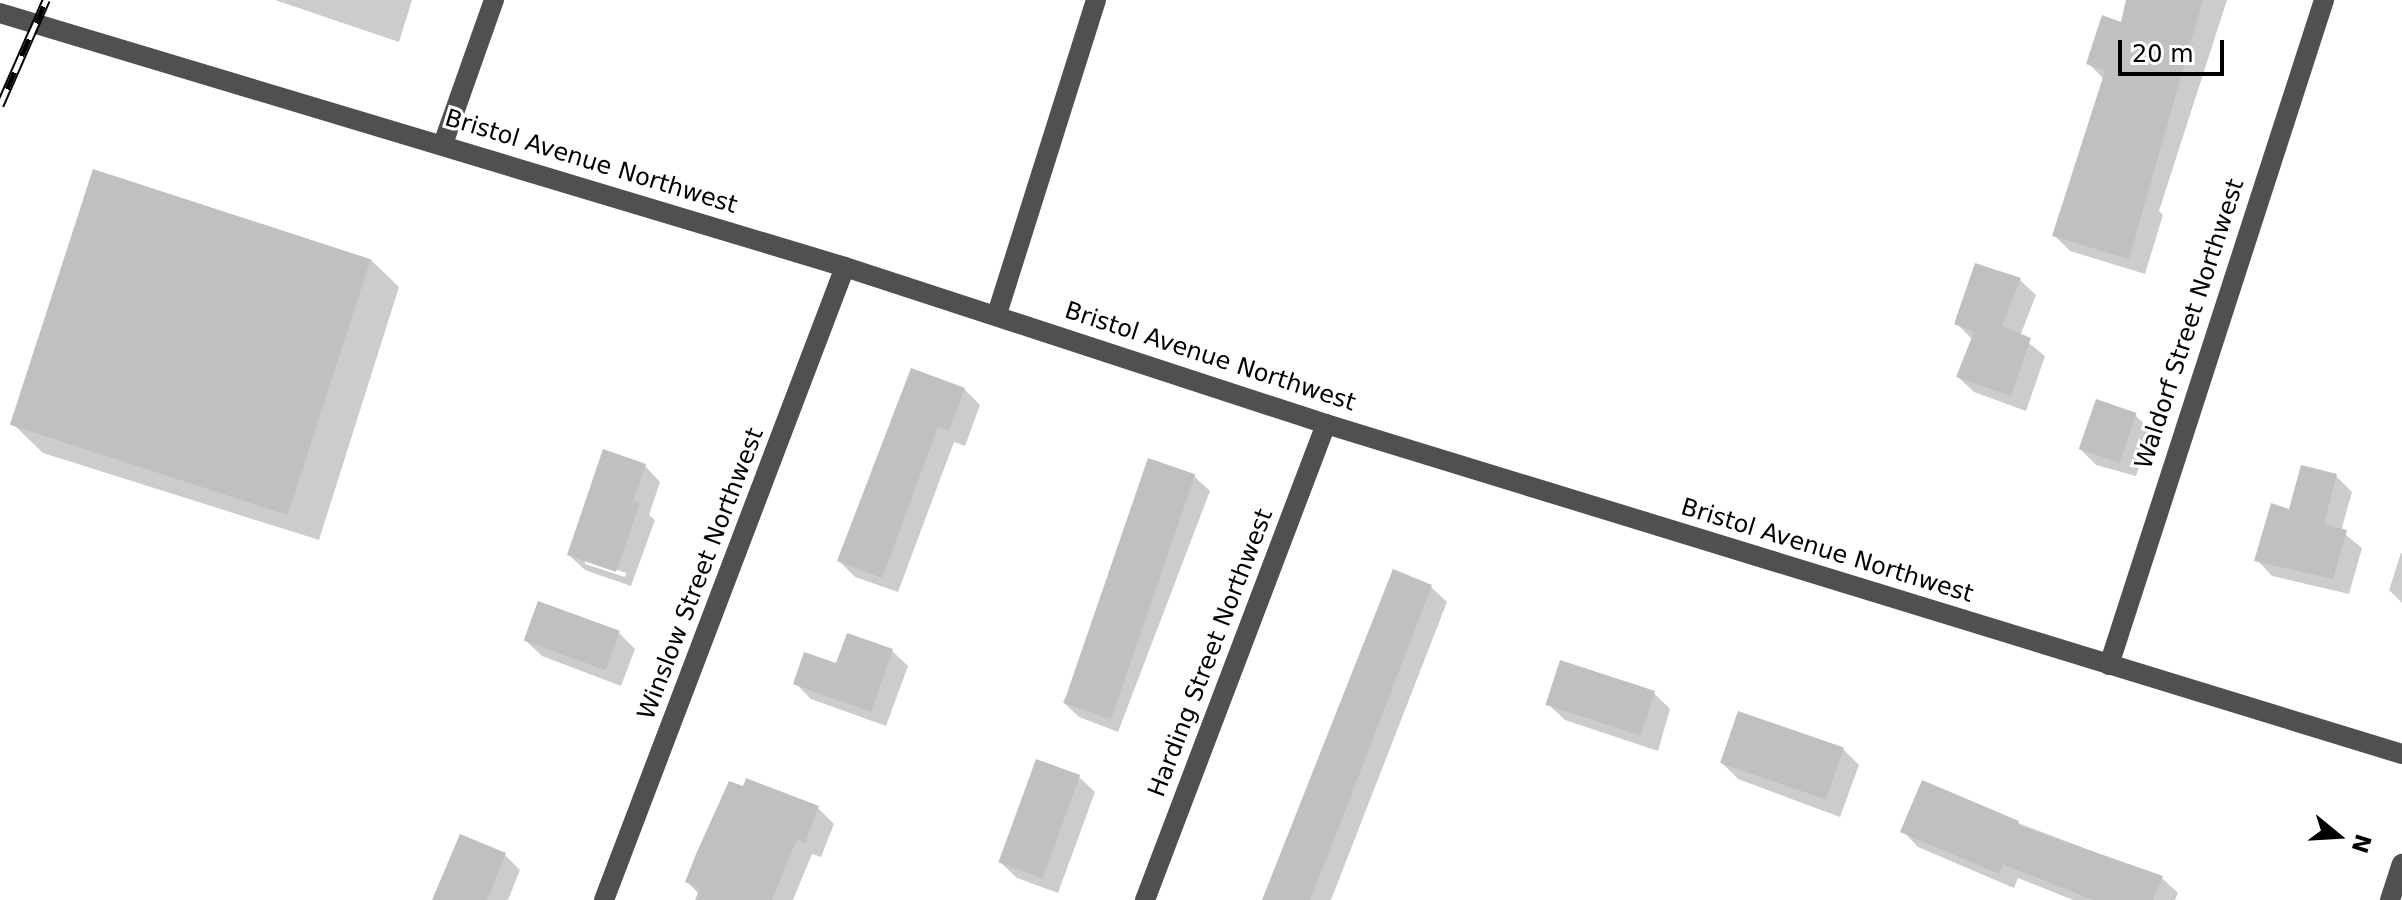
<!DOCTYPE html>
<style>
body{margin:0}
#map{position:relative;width:2402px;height:900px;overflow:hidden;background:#fff;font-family:"DejaVu Sans",sans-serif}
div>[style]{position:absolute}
.shadow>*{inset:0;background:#0003}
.building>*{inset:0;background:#c0c0c0;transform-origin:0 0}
.minor>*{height:20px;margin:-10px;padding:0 10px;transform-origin:10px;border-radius:10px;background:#505050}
.rail>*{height:9px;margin-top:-4.5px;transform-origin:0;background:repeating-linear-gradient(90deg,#fff 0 18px,#000 0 36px);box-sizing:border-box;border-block:2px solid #000}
span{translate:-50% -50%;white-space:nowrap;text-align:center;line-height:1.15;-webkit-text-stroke:6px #fff;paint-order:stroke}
.street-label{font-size:24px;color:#000}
.north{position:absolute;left:2298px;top:796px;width:80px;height:80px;-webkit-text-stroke:6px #fff;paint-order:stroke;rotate:108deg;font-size:22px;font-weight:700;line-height:32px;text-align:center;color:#000}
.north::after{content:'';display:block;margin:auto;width:28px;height:36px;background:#000;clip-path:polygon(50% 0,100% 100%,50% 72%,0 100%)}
.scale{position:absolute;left:2118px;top:40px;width:106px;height:36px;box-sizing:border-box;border:4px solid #000;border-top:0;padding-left:10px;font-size:24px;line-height:28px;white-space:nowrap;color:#000;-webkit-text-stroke:6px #fff;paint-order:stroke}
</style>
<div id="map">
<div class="shadow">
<i style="clip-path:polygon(275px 0,412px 0,399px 42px)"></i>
<i style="clip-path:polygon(2128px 0,2227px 0,2159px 211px,2163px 215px,2145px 274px,2070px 251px,2054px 235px,2104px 79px,2089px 64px,2122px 24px)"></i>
<i style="clip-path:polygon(370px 259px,399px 287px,319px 540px,43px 453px,14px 425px)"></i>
<i style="clip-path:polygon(2020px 280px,2036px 295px,2020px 336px,2045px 356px,2026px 411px,1974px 392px,1958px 377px,1973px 340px,1956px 323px)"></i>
<i style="clip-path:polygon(964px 389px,980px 405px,965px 446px,954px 442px,898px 592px,855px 577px,839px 561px)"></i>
<i style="clip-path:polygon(2135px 415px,2151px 430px,2136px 476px,2096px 465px,2080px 449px)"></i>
<i style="clip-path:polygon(evenodd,645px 466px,660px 482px,649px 515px,655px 520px,631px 586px,585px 570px,569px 555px,645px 466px,585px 559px,626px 573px,625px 577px,585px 564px,585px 559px)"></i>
<i style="clip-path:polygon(1194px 476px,1210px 491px,1118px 732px,1079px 717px,1063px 702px)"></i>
<i style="clip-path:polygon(2336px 476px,2352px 492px,2341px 531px,2362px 548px,2349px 594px,2272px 576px,2257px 560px,2291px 511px)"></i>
<i style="clip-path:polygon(2401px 553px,2402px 553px,2402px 603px,2389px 590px)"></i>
<i style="clip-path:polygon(1431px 587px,1447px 602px,1331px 900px,1264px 900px)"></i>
<i style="clip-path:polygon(619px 633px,635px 649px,621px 686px,542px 656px,526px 641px)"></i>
<i style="clip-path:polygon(892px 651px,908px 666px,886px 726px,811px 699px,796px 684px)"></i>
<i style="clip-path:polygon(1654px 693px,1670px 709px,1658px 751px,1565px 720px,1549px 705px)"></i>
<i style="clip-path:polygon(1843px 749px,1859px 765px,1840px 817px,1738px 779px,1722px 763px)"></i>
<i style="clip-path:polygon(1079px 777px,1095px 792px,1058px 893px,1017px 878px,1001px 863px)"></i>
<i style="clip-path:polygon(747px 780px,818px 808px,834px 824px,821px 857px,812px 854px,793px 900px,705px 900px,687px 882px)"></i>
<i style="clip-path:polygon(2018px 823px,2162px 878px,2178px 893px,2175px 900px,2073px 900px,2018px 878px,2014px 888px,1918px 847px,1903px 831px)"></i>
<i style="clip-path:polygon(505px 855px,520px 870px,508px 900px,434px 900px)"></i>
</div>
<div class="building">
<i style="clip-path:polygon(2126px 0,2203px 0,2129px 259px,2052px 236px,2105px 71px,2086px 64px,2102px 15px,2121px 22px)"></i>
<i style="left:93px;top:169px;width:292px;height:269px;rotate:18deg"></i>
<i style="clip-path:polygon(1975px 263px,2021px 278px,2002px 326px,2031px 338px,2011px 396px,1956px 377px,1974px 332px,1954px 324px)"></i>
<i style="clip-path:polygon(911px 368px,965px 388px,949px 431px,938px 427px,882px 578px,837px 561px)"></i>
<i style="left:2096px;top:399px;width:43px;height:53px;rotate:19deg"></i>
<i style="clip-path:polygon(603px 449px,646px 464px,633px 501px,640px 503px,616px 572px,567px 555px)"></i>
<i style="left:1148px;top:458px;width:50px;height:259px;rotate:19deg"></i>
<i style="clip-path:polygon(2301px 465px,2337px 474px,2324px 524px,2347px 530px,2333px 579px,2254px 561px,2271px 503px,2289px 509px)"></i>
<i style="clip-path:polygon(1393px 569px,1432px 585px,1334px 840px,1310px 900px,1262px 900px)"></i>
<i style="left:538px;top:601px;width:87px;height:42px;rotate:20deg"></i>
<i style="clip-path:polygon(847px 633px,893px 649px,871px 712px,793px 684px,804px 652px,836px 663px)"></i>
<i style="left:1560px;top:660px;width:100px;height:47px;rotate:18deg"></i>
<i style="left:1738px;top:711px;width:112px;height:55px;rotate:19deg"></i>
<i style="left:1036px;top:759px;width:47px;height:110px;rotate:20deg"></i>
<i style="clip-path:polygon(746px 778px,819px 806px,805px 843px,797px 839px,772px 900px,695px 900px,700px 889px,685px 882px,696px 854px,729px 781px,743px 786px)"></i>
<i style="clip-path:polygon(1922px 780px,2019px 821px,2018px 825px,2163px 876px,2153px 900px,2093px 900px,2003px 864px,1999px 874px,1900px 832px)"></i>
<i style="clip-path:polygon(460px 834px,506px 853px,487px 900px,432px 900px)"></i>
</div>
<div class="minor">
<i style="left:0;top:13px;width:882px;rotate:16.73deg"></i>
<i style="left:845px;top:267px;width:506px;rotate:18.08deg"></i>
<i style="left:1326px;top:424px;width:1125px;rotate:17.05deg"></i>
<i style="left:443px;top:144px;width:153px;rotate:-70.5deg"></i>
<i style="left:997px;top:314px;width:329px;rotate:-72.5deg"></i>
<i style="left:2109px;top:665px;width:699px;rotate:-72.08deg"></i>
<i style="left:604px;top:900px;width:677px;rotate:-69.16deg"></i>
<i style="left:1145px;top:900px;width:509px;rotate:-69.18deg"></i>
<i style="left:2390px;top:900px;width:38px;rotate:-72deg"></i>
</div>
<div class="rail">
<i style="left:0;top:105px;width:115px;rotate:-66.3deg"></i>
</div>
<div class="street-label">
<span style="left:591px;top:162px;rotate:17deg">Bristol Avenue Northwest</span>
<span style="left:2190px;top:324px;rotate:-72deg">Waldorf Street Northwest</span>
<span style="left:1210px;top:357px;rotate:18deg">Bristol Avenue Northwest</span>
<span style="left:1827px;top:551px;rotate:17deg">Bristol Avenue Northwest</span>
<span style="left:701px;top:574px;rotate:-69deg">Winslow Street Northwest</span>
<span style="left:1211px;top:653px;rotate:-69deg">Harding Street Northwest</span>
</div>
<div class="north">N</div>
<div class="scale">20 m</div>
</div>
